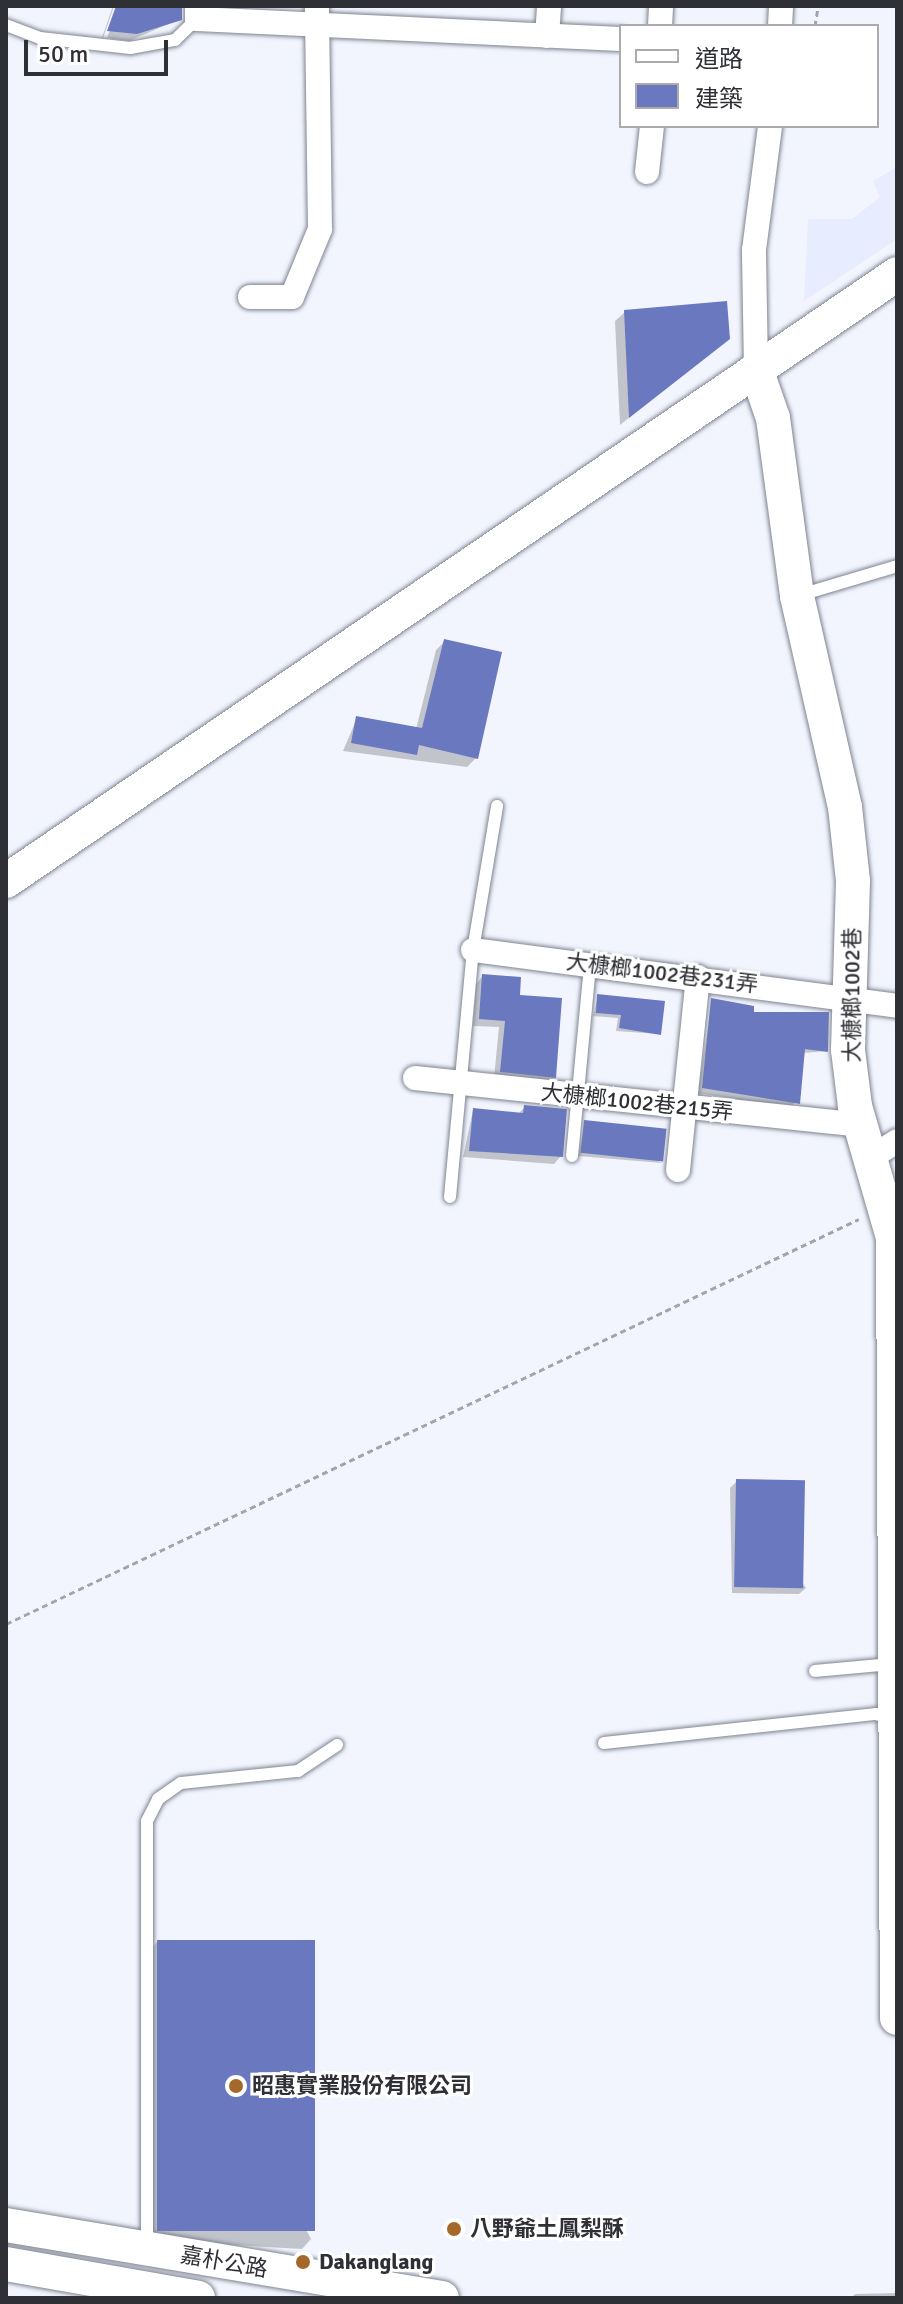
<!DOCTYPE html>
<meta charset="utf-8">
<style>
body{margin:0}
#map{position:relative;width:903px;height:2304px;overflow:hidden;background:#f2f5fe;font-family:Signika,"Noto Sans TC",sans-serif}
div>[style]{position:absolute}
.built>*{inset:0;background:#e7ecfe}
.shadow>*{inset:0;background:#0003;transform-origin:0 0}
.building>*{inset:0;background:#6a78bf;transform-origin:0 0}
.path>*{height:3px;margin-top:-1.5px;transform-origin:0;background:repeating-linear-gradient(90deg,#a3a5ad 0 6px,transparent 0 10px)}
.roads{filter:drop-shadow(0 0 2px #7f8390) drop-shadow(0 0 2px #7f8390)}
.lane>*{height:12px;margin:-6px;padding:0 6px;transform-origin:6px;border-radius:6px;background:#fff}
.street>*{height:24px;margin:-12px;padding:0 12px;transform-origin:12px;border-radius:12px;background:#fff}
.secondary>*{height:34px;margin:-17px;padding:0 17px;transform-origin:17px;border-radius:17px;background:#fff}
.dots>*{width:22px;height:22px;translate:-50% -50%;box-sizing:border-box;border:4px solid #fff;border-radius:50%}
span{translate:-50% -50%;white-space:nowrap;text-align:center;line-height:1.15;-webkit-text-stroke:6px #fff;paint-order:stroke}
.street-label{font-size:22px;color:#2f3036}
.poi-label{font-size:22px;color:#2f3036;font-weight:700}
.left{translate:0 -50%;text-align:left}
.frame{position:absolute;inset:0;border:8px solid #2f3036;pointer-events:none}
.legend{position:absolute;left:619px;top:24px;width:260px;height:104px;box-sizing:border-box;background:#fff;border:2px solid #acacaf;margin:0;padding:10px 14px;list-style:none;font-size:24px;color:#2f3036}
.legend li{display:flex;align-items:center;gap:16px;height:40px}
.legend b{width:40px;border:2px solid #acacaf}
.scale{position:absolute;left:24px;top:40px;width:144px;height:36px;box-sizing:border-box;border:4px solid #2f3036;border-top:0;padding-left:10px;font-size:24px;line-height:28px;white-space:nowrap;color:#2f3036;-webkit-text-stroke:6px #fff;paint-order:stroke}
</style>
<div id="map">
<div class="built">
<i style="clip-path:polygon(897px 167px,897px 239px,804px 301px,808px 219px,852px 219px,880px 197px,873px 181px)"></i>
</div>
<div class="shadow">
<i style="left:114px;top:6px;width:34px;height:1px;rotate:109deg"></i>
<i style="clip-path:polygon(119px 6px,181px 6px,180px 19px,129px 41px,107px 38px)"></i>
<i style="clip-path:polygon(625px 312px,728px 339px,620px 425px,615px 321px)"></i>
<i style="clip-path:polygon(445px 641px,476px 758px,467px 767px,343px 751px,357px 718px,416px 729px,436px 650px)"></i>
<i style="clip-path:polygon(483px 976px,517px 997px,555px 1077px,547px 1084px,494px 1078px,499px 1027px,473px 1026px,476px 984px)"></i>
<i style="clip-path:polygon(598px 997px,659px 1034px,616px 1031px,618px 1018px,593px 1016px)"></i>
<i style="clip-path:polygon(712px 1000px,826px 1051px,803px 1053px,793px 1108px,698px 1093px)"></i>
<i style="clip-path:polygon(525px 1107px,561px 1156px,554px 1164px,463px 1157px,473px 1110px,518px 1114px)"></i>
<i style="clip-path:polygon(585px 1122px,662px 1163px,578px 1156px)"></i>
<i style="clip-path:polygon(737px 1481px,806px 1588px,799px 1594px,732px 1593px,730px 1488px)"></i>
<i style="clip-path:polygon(157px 1942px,311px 2239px,302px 2249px,151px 2240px,148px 1952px)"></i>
<i style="clip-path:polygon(897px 2293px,897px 2298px,851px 2298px,855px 2294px)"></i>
</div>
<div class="building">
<i style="clip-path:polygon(116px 6px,182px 6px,182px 20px,137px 34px,107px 31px)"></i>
<i style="clip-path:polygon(727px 301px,730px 339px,629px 418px,624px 310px)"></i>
<i style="clip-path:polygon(444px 639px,502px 652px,478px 759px,419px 745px,417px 755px,351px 743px,356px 716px,422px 728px)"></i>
<i style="clip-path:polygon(482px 974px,521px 977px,520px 995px,562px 998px,556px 1078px,500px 1072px,505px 1021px,479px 1019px)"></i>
<i style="clip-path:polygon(597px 994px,665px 1001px,661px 1035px,619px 1028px,621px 1015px,596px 1013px)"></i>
<i style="clip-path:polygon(711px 998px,754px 1006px,754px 1012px,829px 1012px,828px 1052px,805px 1049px,800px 1104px,702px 1088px)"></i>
<i style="clip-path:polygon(524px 1105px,567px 1109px,563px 1157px,469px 1151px,473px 1108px,523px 1113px)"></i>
<i style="left:584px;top:1120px;width:83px;height:33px;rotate:6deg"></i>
<i style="left:736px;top:1479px;width:69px;height:108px;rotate:1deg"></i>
<i style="left:157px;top:1940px;width:158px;height:291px"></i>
</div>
<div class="path">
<i style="left:815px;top:26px;width:20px;rotate:-81deg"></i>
<i style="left:6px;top:1624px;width:944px;rotate:-25.4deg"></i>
</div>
<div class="roads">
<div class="lane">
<i style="left:6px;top:25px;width:36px;rotate:21deg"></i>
<i style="left:40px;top:38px;width:91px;rotate:6.3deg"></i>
<i style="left:130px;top:48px;width:46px;rotate:-10.1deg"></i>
<i style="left:175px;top:40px;width:30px;rotate:-44deg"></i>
<i style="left:800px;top:595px;width:101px;rotate:-16.6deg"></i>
<i style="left:572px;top:1156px;width:193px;rotate:-84.6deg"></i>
<i style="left:450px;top:1197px;width:248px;rotate:-84.7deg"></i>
<i style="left:473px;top:950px;width:146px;rotate:-80.5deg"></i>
<i style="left:815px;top:1671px;width:76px;rotate:-5.3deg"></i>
<i style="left:604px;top:1743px;width:274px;rotate:-6.1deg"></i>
<i style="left:876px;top:1714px;width:19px;rotate:18deg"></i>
<i style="left:147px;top:2248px;width:427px;rotate:-90deg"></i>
<i style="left:147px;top:1821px;width:25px;rotate:-63deg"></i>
<i style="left:158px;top:1799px;width:28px;rotate:-35deg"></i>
<i style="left:181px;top:1783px;width:118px;rotate:-5.9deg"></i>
<i style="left:298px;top:1771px;width:47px;rotate:-33.7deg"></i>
</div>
<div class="street">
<i style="left:197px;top:6px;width:13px;rotate:90deg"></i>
<i style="left:197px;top:19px;width:424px;rotate:2.7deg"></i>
<i style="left:660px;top:26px;width:20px;rotate:-87deg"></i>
<i style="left:780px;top:26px;width:20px;rotate:-87deg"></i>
<i style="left:547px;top:36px;width:30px;rotate:-86deg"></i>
<i style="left:647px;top:172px;width:46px;rotate:-83.8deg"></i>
<i style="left:250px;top:297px;width:42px"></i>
<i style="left:292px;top:297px;width:74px;rotate:-67.6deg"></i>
<i style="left:320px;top:229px;width:223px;rotate:-90.8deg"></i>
<i style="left:756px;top:369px;width:119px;rotate:-91deg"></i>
<i style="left:754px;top:250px;width:125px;rotate:-82.6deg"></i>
<i style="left:473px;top:950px;width:428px;rotate:7.5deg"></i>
<i style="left:415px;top:1078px;width:447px;rotate:6deg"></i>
<i style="left:870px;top:1158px;width:32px;rotate:-32deg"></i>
<i style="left:678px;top:1170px;width:194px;rotate:-84.1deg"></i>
</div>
<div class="secondary">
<i style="left:756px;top:369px;width:52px;rotate:70.9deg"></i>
<i style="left:773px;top:418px;width:180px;rotate:82.3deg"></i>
<i style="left:797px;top:596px;width:216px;rotate:77.2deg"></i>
<i style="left:845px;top:807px;width:74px;rotate:83.8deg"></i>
<i style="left:853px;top:881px;width:169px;rotate:91.7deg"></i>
<i style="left:848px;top:1050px;width:56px;rotate:82.9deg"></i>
<i style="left:855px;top:1106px;width:137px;rotate:73.9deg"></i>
<i style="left:893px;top:1238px;width:780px;rotate:89.71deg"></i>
<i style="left:6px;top:881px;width:1078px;rotate:-34.26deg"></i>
<i style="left:6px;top:2225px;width:442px;rotate:9.5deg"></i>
<i style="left:6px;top:2264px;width:195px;rotate:10deg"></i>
</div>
</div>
<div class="dots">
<i style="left:236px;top:2086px;background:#a4692a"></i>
<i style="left:454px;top:2229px;background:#a4692a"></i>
<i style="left:303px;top:2262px;background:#a4692a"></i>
</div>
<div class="street-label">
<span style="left:662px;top:973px;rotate:7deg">大槺榔1002巷231弄</span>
<span style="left:852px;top:995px;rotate:-90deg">大槺榔1002巷</span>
<span style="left:637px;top:1102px;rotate:6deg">大槺榔1002巷215弄</span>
<span style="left:224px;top:2262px;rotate:10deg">嘉朴公路</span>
</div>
<div class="poi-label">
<span class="left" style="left:252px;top:2086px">昭惠實業股份有限公司</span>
<span class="left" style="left:470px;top:2229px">八野爺土鳳梨酥</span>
<span class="left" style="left:319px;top:2262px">Dakanglang</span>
</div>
<div class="frame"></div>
<ul class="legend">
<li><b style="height:10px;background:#fff"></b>道路</li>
<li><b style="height:22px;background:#6a78bf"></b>建築</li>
</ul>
<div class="scale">50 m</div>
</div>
